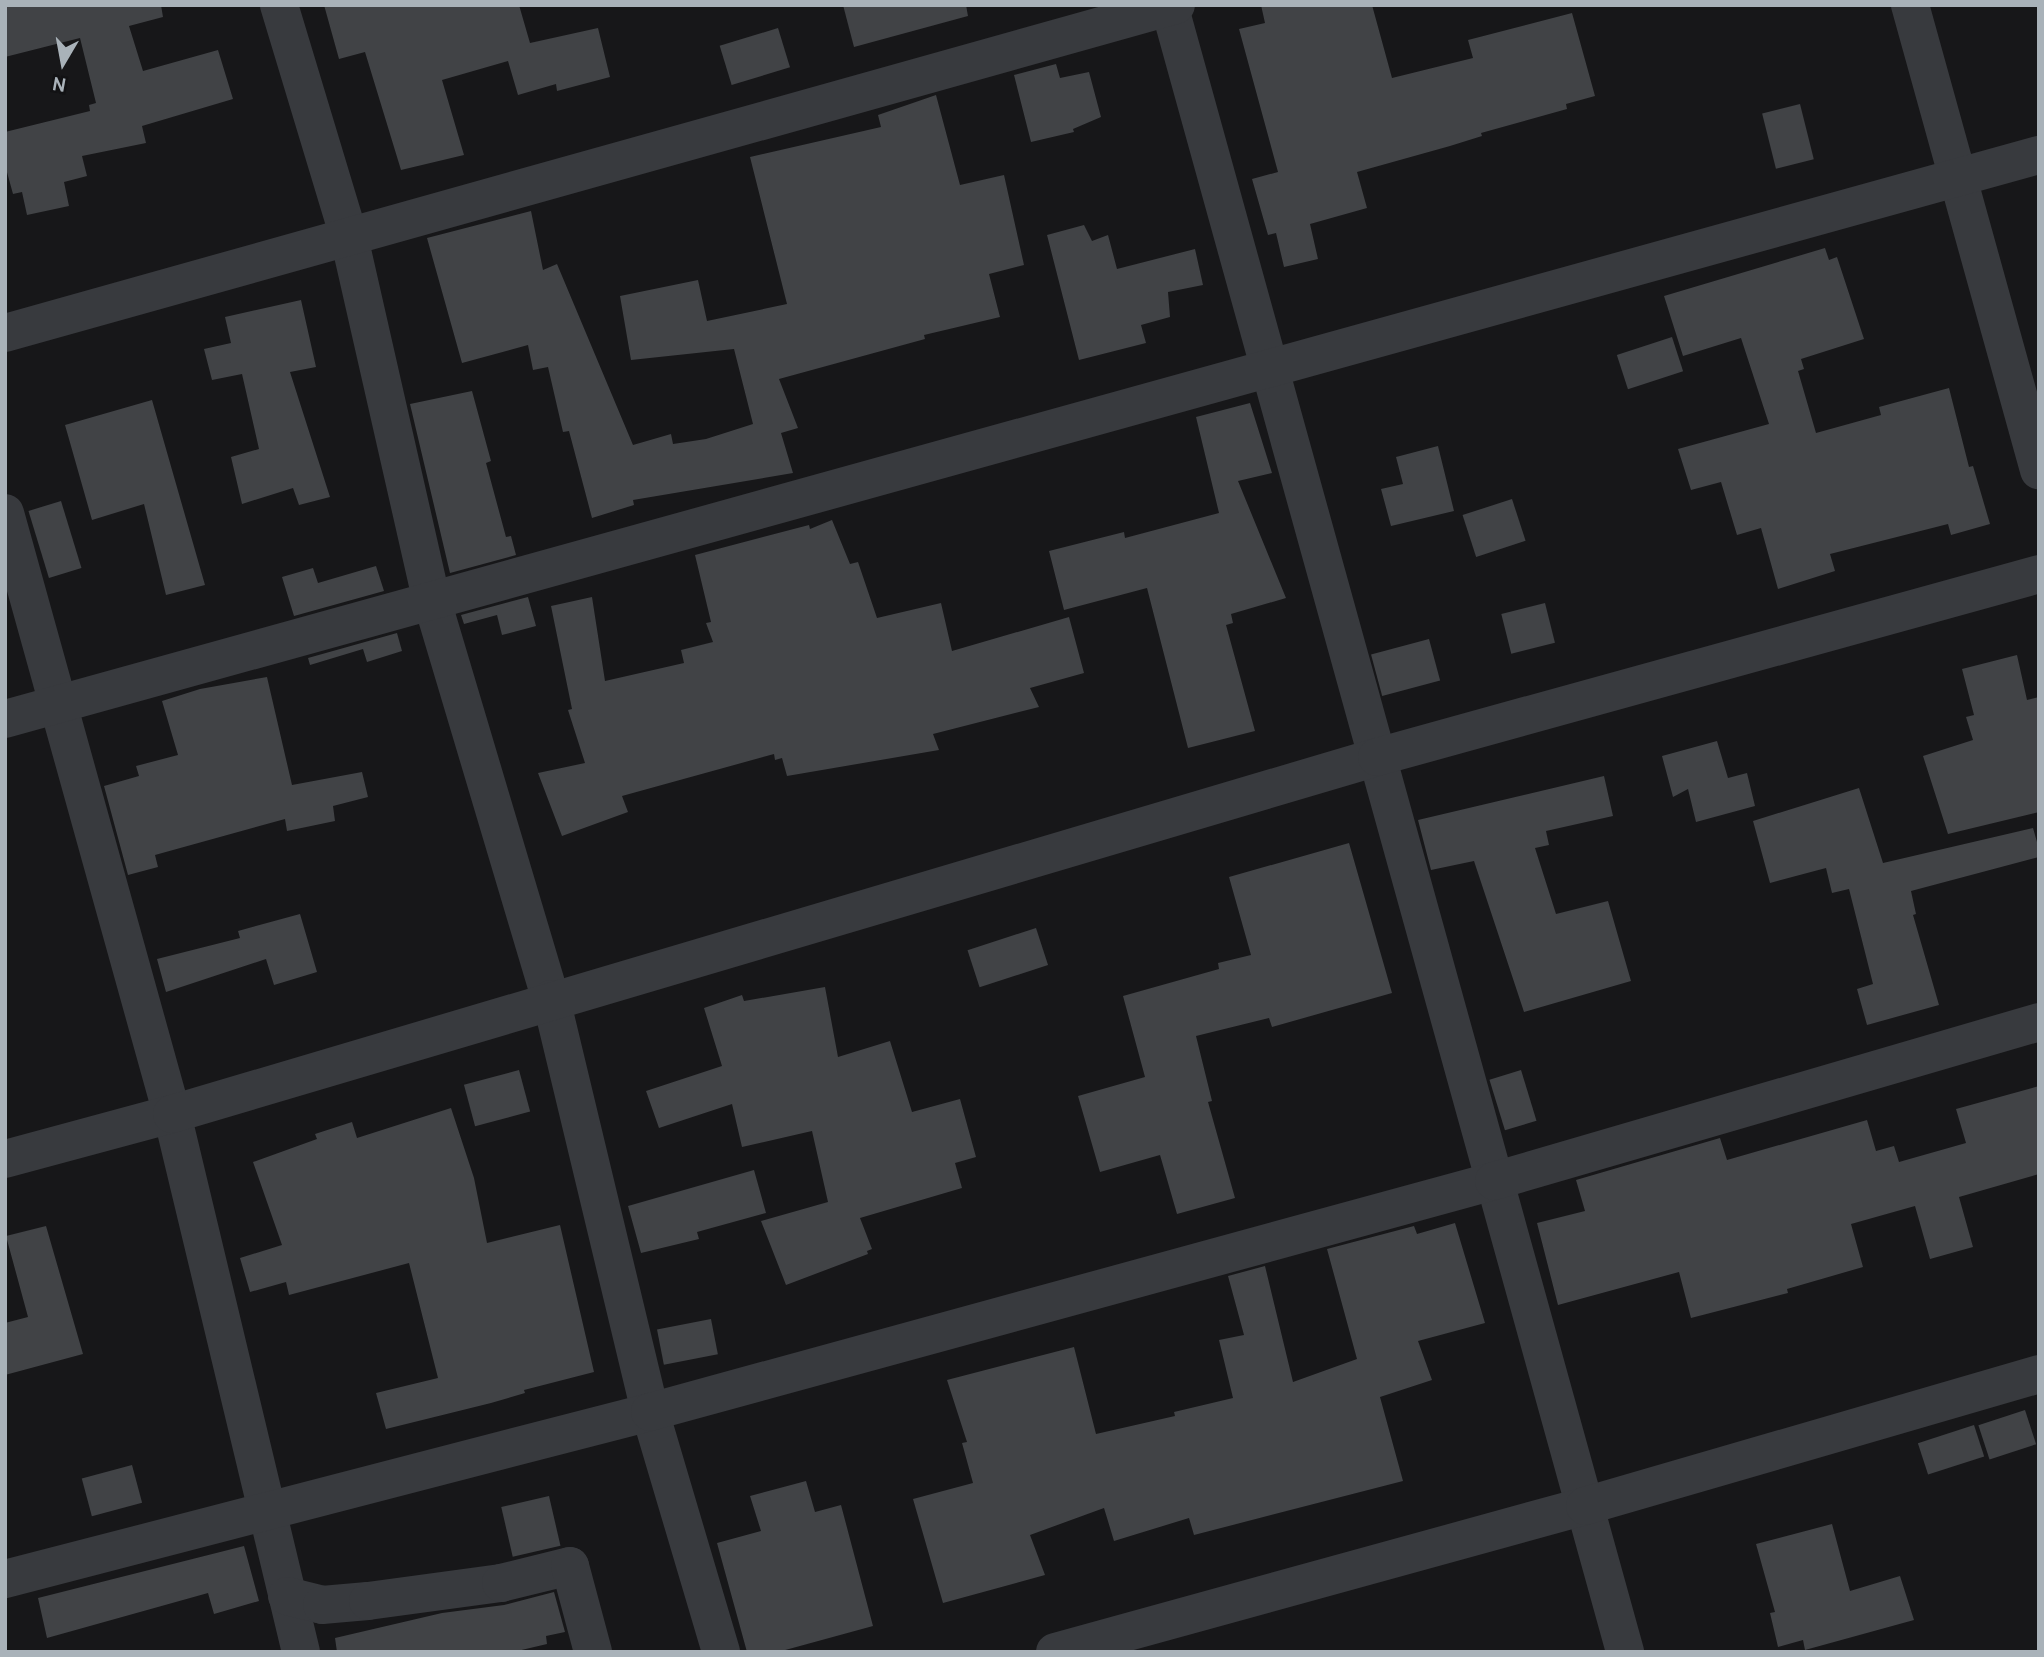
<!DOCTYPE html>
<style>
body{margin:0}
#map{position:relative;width:2044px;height:1657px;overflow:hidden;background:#171719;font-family:Cabin,sans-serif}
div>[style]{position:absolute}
.building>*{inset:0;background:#414346;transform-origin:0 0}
.minor>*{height:38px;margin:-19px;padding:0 19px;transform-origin:19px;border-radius:19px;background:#383a3e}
span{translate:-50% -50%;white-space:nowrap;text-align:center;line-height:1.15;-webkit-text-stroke:5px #121214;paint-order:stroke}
.frame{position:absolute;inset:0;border:7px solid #a9b2b9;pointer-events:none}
.north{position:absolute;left:28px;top:28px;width:70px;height:70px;-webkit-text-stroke:5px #121214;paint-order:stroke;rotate:190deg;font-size:19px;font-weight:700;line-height:28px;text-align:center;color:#a9b2b9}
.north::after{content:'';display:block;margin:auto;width:24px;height:32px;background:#a9b2b9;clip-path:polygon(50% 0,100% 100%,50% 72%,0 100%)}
</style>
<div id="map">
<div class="building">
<i style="clip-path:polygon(5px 5px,161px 5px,163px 17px,129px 26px,143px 71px,218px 50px,233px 99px,142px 126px,146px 143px,82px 156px,87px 176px,64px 182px,69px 206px,27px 215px,22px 192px,13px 194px,5px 165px,5px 132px,90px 111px,89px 105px,96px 103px,80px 38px,5px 57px)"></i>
<i style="clip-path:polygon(324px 5px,519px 5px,530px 43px,598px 28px,610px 77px,557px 91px,556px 84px,518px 95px,508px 61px,442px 80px,464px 155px,401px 170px,365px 52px,339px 59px)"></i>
<i style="clip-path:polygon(843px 5px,966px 5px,968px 16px,854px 47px)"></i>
<i style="clip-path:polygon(1261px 5px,1372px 5px,1392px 78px,1473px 58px,1468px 40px,1572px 13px,1595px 96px,1566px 104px,1567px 109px,1481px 133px,1482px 136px,1450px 146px,1357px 172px,1367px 208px,1310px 224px,1318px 259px,1284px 267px,1276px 233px,1268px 235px,1252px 179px,1278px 172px,1239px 29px,1265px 23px)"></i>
<i style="left:778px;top:28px;width:41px;height:61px;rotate:73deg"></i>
<i style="clip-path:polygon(1056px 64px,1060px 78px,1089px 72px,1101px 117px,1073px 129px,1074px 132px,1031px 142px,1014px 75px)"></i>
<i style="clip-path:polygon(936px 95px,960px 185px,1004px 175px,1024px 265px,989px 274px,1000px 317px,924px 335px,925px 339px,779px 379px,798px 428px,781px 433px,793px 473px,633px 500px,634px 505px,592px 518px,569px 431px,563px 432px,548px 367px,533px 370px,528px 345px,462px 363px,427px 238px,531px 211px,543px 270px,557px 264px,633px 445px,671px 434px,673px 444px,706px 439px,753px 424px,734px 349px,631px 360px,620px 296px,698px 280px,707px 321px,787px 304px,750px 157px,881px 127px,878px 115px)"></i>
<i style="left:1800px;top:104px;width:57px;height:39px;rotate:76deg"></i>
<i style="clip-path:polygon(1084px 225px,1092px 241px,1108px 235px,1117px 269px,1195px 249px,1203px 285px,1168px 292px,1170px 317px,1141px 325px,1146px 343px,1079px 360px,1047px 235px)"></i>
<i style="clip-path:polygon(1825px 248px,1829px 260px,1837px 257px,1864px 339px,1801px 359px,1804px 369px,1798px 371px,1816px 433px,1881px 415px,1879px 407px,1949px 388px,1969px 467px,1973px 466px,1990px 524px,1951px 535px,1948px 524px,1830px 554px,1835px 571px,1778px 589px,1761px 528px,1737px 535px,1721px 482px,1691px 490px,1678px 449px,1769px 424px,1741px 338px,1683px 356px,1664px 296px)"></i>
<i style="clip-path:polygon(301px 300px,316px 367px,290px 372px,330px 497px,299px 505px,293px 488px,242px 504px,231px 457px,259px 449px,242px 374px,212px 380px,204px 349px,231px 343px,225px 317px)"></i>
<i style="left:1672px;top:337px;width:36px;height:58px;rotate:72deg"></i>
<i style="clip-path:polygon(472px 391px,491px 461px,486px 463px,506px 537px,511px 536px,516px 555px,450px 573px,410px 404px)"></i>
<i style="clip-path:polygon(152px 400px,205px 585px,166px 595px,144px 504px,92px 520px,65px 425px)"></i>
<i style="clip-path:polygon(1250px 403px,1272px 473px,1238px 481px,1286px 598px,1231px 614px,1233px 623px,1226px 625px,1255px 731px,1188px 748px,1147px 588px,1064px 610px,1049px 551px,1124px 532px,1125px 538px,1219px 513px,1196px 417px)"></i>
<i style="clip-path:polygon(1438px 446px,1454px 511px,1391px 526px,1381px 489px,1403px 484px,1396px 457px)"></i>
<i style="left:1512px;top:499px;width:44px;height:52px;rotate:72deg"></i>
<i style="left:61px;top:501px;width:70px;height:34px;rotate:73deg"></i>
<i style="clip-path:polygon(832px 520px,850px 564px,858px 562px,877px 618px,941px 603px,952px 651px,1069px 617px,1084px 673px,1030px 688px,1039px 707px,933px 734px,939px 750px,787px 776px,782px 758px,775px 760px,774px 754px,622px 796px,628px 812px,562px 836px,538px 773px,585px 763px,568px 710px,572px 709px,551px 606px,592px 597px,605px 681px,684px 663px,681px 650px,713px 642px,706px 623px,711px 622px,695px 555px,809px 525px,810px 529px)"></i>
<i style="clip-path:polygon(376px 566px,384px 591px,294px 616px,282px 577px,313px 568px,318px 583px)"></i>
<i style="clip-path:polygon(528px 597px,536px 626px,502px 635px,497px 615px,464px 624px,461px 615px)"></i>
<i style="left:1545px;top:603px;width:41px;height:45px;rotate:76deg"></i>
<i style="clip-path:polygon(397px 633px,402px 651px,367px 662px,363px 649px,310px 665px,308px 658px)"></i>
<i style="left:1429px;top:639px;width:43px;height:60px;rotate:75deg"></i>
<i style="clip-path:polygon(2017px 655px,2027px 700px,2039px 697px,2039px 812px,1948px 834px,1923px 756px,1973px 740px,1966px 717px,1974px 715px,1962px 669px)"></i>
<i style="clip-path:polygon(267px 677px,292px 785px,362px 772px,368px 797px,333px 806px,335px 821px,287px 831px,285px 819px,155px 855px,158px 867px,128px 875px,104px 786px,139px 776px,136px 766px,178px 755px,162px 701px,200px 689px)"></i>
<i style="clip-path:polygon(1717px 741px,1728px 778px,1747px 773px,1755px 806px,1696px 822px,1688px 789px,1673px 797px,1662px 756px)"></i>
<i style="clip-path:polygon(1604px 776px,1613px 816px,1546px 831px,1549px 845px,1535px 848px,1556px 914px,1608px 901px,1631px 981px,1524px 1012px,1474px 861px,1431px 870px,1418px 820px)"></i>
<i style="clip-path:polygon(1859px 788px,1883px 863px,2033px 828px,2039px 849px,2039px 857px,1911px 891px,1916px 914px,1913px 915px,1939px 1005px,1867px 1025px,1857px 989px,1873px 984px,1849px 889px,1832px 893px,1826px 868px,1770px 883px,1753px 821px)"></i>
<i style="clip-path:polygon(1349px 843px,1392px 993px,1272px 1027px,1269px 1018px,1196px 1036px,1212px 1101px,1208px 1102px,1235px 1198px,1177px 1214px,1160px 1155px,1100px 1172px,1078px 1096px,1145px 1077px,1123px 996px,1219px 969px,1218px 963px,1251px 955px,1229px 877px)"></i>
<i style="clip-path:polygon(300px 914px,317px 972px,274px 985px,266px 959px,166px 992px,157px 959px,240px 938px,238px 931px)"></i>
<i style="left:1036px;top:928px;width:39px;height:72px;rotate:72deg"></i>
<i style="clip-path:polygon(825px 987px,838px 1057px,890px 1041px,912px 1112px,960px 1099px,976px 1157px,955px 1163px,962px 1188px,860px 1218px,872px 1249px,867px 1251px,868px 1254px,786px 1285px,761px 1221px,828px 1202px,812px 1131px,742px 1147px,732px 1104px,659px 1128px,646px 1091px,722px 1066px,704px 1008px,742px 995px,744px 1001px)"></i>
<i style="left:519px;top:1070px;width:43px;height:57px;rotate:75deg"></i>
<i style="left:1521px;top:1070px;width:53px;height:33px;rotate:73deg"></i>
<i style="clip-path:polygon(2039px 1086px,2039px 1174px,1959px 1197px,1973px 1247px,1930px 1259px,1915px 1206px,1851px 1224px,1863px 1267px,1787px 1289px,1788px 1293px,1691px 1318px,1679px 1272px,1558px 1305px,1537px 1223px,1585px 1211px,1576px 1180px,1720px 1138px,1727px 1160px,1867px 1120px,1876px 1151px,1894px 1146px,1899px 1162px,1966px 1143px,1956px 1109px)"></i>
<i style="clip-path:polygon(451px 1108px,474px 1178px,487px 1243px,560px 1225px,594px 1372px,524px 1390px,525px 1393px,491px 1403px,386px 1429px,376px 1393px,438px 1378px,409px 1263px,289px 1295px,286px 1282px,250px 1292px,240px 1258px,282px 1245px,253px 1162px,317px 1139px,315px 1134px,352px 1122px,357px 1138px)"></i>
<i style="clip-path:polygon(754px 1170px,766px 1213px,697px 1232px,699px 1239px,641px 1253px,628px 1206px)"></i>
<i style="clip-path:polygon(1455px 1223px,1485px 1323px,1418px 1341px,1432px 1380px,1380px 1397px,1403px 1481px,1194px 1535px,1189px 1518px,1114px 1541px,1104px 1508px,1030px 1535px,1045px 1575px,943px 1603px,913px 1499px,973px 1483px,962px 1443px,967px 1442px,947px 1380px,1074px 1347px,1096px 1434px,1175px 1416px,1174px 1412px,1233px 1398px,1219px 1340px,1244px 1335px,1228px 1276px,1265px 1266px,1293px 1382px,1357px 1359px,1327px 1249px,1414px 1226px,1417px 1234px)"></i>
<i style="clip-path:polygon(46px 1226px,83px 1354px,5px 1375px,5px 1323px,28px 1317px,6px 1236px)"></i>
<i style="left:711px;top:1319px;width:36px;height:55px;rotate:79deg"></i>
<i style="left:2025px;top:1410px;width:36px;height:49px;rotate:72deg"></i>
<i style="left:1974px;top:1425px;width:33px;height:59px;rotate:72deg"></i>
<i style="left:132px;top:1465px;width:39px;height:52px;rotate:75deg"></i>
<i style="clip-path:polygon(806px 1481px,815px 1512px,841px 1505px,873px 1626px,778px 1652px,747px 1652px,717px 1543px,761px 1531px,750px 1496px)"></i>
<i style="left:549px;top:1496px;width:51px;height:49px;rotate:77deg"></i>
<i style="clip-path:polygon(1832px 1524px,1850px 1591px,1900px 1576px,1914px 1620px,1805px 1650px,1803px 1640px,1778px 1647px,1770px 1613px,1775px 1612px,1756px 1544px)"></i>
<i style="clip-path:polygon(244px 1546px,259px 1601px,214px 1614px,208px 1593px,47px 1638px,38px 1598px)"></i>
<i style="clip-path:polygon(554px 1592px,565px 1632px,546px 1636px,547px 1644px,513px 1652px,337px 1652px,335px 1638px,442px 1613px,504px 1605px)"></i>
</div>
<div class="minor">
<i style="left:279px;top:5px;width:242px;rotate:73.2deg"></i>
<i style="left:349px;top:237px;width:373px;rotate:77.2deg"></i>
<i style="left:432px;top:601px;width:415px;rotate:73.4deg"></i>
<i style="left:551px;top:999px;width:425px;rotate:76.5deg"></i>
<i style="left:650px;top:1412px;width:250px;rotate:73.5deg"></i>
<i style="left:1169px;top:5px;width:1709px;rotate:74.52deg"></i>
<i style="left:1910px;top:5px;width:483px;rotate:74.5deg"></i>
<i style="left:5px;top:333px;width:1216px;rotate:-15.65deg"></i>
<i style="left:5px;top:513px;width:624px;rotate:74.47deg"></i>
<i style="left:172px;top:1114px;width:553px;rotate:76.52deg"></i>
<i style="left:5px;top:719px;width:2111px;rotate:-15.5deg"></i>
<i style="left:5px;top:1159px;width:173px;rotate:-15.1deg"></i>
<i style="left:172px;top:1114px;width:1257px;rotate:-16.5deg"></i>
<i style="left:1377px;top:757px;width:687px;rotate:-15.45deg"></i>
<i style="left:5px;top:1579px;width:666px;rotate:-14.52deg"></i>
<i style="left:650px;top:1412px;width:875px;rotate:-15.31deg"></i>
<i style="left:1494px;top:1181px;width:568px;rotate:-16.26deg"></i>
<i style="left:287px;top:1596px;width:36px;rotate:14deg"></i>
<i style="left:322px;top:1605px;width:46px;rotate:-5deg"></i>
<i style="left:368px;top:1601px;width:134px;rotate:-7.7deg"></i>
<i style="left:501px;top:1583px;width:71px;rotate:-13.8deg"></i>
<i style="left:570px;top:1566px;width:89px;rotate:75deg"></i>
<i style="left:1055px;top:1652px;width:550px;rotate:-15.4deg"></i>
<i style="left:1585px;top:1506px;width:473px;rotate:-16.2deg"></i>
</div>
<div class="frame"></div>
<div class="north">N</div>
</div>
